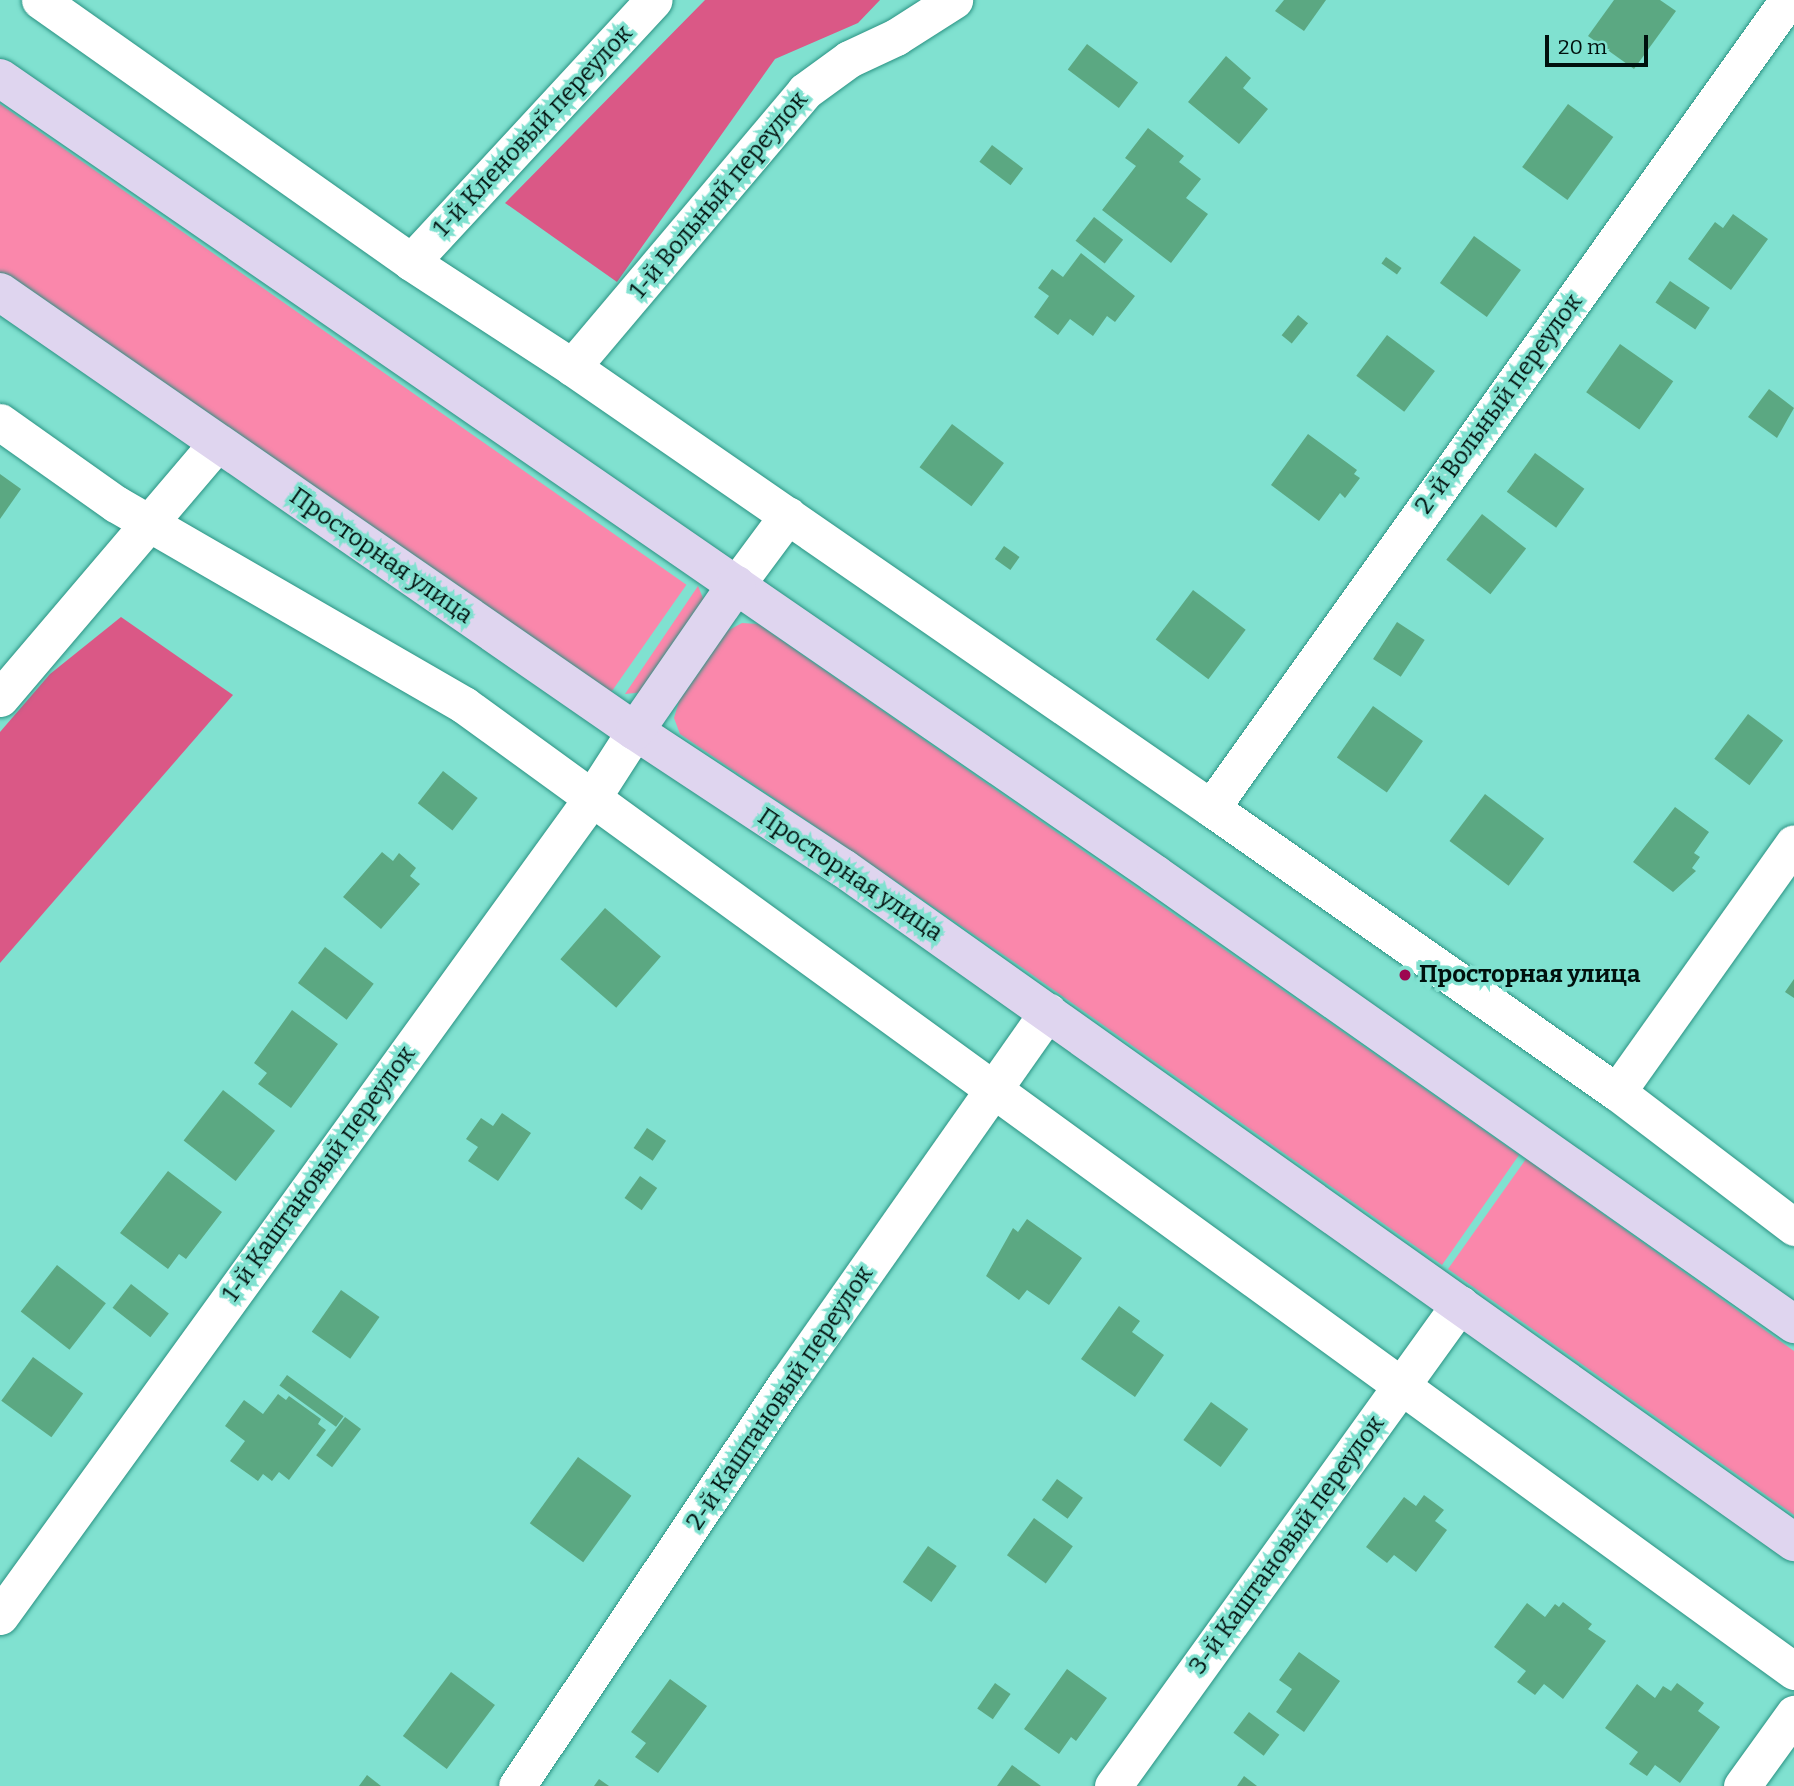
<!DOCTYPE html>
<meta charset="utf-8">
<style>
body{margin:0}
#map{position:relative;width:1794px;height:1786px;overflow:hidden;background:#80e1d0;font-family:Bitter,serif}
div>[style]{position:absolute}
.green>*{inset:0;background:#fa87ab;transform-origin:0 0}
.forest>*{inset:0;background:#da5886}
.building>*{inset:0;background:#5ba882;transform-origin:0 0}
.roads{filter:drop-shadow(0 0 2px #2a9283) drop-shadow(0 0 2px #2a9283)}
.street>*{height:37px;margin:-18.5px;padding:0 18.5px;transform-origin:18.5px;border-radius:18.5px;background:#fff}
.secondary>*{height:38px;margin:-19px;padding:0 19px;transform-origin:19px;border-radius:19px;background:#dfd5ef}
.dots>*{width:19px;height:19px;translate:-50% -50%;box-sizing:border-box;border:4px solid #80e1d0;border-radius:50%}
span{translate:-50% -50%;white-space:nowrap;text-align:center;line-height:1.15;-webkit-text-stroke:7px #80e1d0;paint-order:stroke}
.street-label{font-size:24px;color:#00100d}
.poi-label{font-size:24px;color:#00100d;font-weight:700}
.left{translate:0 -50%;text-align:left}
.scale{position:absolute;left:1545px;top:35px;width:103px;height:32px;box-sizing:border-box;border:4px solid #00100d;border-top:0;padding-left:9px;font-size:21px;line-height:24px;white-space:nowrap;color:#00100d;-webkit-text-stroke:5px #80e1d0;paint-order:stroke}
</style>
<div id="map">
<div class="green">
<i style="left:0;top:104px;width:838px;height:161px;rotate:35deg"></i>
<i style="clip-path:polygon(698px 586px,705px 603px,645px 692px,625px 694px)"></i>
<i style="clip-path:polygon(742px 623px,758px 624px,1519px 1155px,1442px 1265px,1017px 964px,680px 734px,674px 718px,679px 701px,727px 631px)"></i>
<i style="clip-path:polygon(1526px 1159px,1794px 1351px,1794px 1515px,1448px 1269px)"></i>
</div>
<div class="forest">
<i style="clip-path:polygon(705px 0,880px 0,858px 23px,775px 59px,617px 282px,505px 203px)"></i>
<i style="clip-path:polygon(121px 617px,233px 695px,0 963px,0 732px,50px 674px)"></i>
</div>
<div class="building">
<i style="clip-path:polygon(1284px 0,1326px 0,1304px 31px,1275px 11px)"></i>
<i style="clip-path:polygon(1614px 0,1660px 0,1676px 11px,1634px 69px,1588px 36px)"></i>
<i style="left:1087px;top:44px;width:64px;height:32px;rotate:37deg"></i>
<i style="clip-path:polygon(1226px 56px,1251px 78px,1243px 88px,1268px 109px,1239px 144px,1188px 102px)"></i>
<i style="left:1568px;top:104px;width:56px;height:78px;rotate:36deg"></i>
<i style="clip-path:polygon(1148px 128px,1184px 156px,1179px 162px,1201px 179px,1186px 198px,1208px 214px,1171px 263px,1102px 210px,1136px 166px,1125px 158px)"></i>
<i style="left:992px;top:145px;width:39px;height:21px;rotate:37deg"></i>
<i style="clip-path:polygon(1733px 214px,1768px 239px,1731px 290px,1688px 259px,1715px 222px,1723px 228px)"></i>
<i style="left:1094px;top:217px;width:37px;height:30px;rotate:38deg"></i>
<i style="left:1474px;top:236px;width:58px;height:58px;rotate:36deg"></i>
<i style="clip-path:polygon(1081px 253px,1135px 296px,1115px 322px,1107px 316px,1093px 336px,1070px 319px,1058px 335px,1034px 317px,1049px 296px,1038px 288px,1052px 269px,1063px 277px)"></i>
<i style="left:1386px;top:257px;width:19px;height:8px;rotate:35deg"></i>
<i style="left:1670px;top:281px;width:48px;height:26px;rotate:34deg"></i>
<i style="left:1298px;top:315px;width:13px;height:26px;rotate:39deg"></i>
<i style="left:1387px;top:335px;width:60px;height:51px;rotate:37deg"></i>
<i style="left:1620px;top:344px;width:65px;height:59px;rotate:35deg"></i>
<i style="clip-path:polygon(1769px 389px,1794px 408px,1777px 438px,1748px 417px)"></i>
<i style="left:952px;top:424px;width:65px;height:54px;rotate:37deg"></i>
<i style="clip-path:polygon(1308px 434px,1357px 470px,1354px 474px,1360px 478px,1345px 498px,1340px 493px,1319px 521px,1271px 485px)"></i>
<i style="left:1535px;top:453px;width:61px;height:48px;rotate:36deg"></i>
<i style="clip-path:polygon(0 474px,21px 489px,0 519px)"></i>
<i style="left:1482px;top:514px;width:56px;height:58px;rotate:38deg"></i>
<i style="left:1004px;top:546px;width:19px;height:16px;rotate:35deg"></i>
<i style="left:1193px;top:590px;width:66px;height:62px;rotate:37deg"></i>
<i style="left:1397px;top:622px;width:33px;height:44px;rotate:33deg"></i>
<i style="left:1373px;top:706px;width:61px;height:63px;rotate:35deg"></i>
<i style="left:1748px;top:714px;width:44px;height:56px;rotate:37deg"></i>
<i style="left:443px;top:771px;width:44px;height:41px;rotate:38deg"></i>
<i style="left:1485px;top:794px;width:74px;height:59px;rotate:37deg"></i>
<i style="clip-path:polygon(1675px 807px,1709px 832px,1694px 853px,1700px 857px,1692px 868px,1696px 871px,1673px 892px,1633px 862px)"></i>
<i style="clip-path:polygon(382px 852px,393px 861px,399px 853px,416px 868px,410px 876px,420px 884px,381px 929px,343px 897px)"></i>
<i style="left:605px;top:908px;width:74px;height:68px;rotate:41deg"></i>
<i style="left:325px;top:947px;width:61px;height:45px;rotate:37deg"></i>
<i style="clip-path:polygon(1794px 979px,1794px 998px,1785px 992px)"></i>
<i style="clip-path:polygon(292px 1010px,338px 1044px,291px 1108px,258px 1084px,267px 1073px,254px 1063px)"></i>
<i style="left:223px;top:1090px;width:66px;height:64px;rotate:38deg"></i>
<i style="clip-path:polygon(502px 1113px,531px 1133px,498px 1181px,468px 1161px,478px 1147px,466px 1139px,481px 1118px,493px 1126px)"></i>
<i style="left:647px;top:1128px;width:23px;height:24px;rotate:34deg"></i>
<i style="clip-path:polygon(168px 1171px,222px 1212px,186px 1259px,179px 1254px,168px 1269px,120px 1233px)"></i>
<i style="left:640px;top:1176px;width:21px;height:27px;rotate:35deg"></i>
<i style="clip-path:polygon(1027px 1219px,1082px 1258px,1049px 1305px,1027px 1290px,1019px 1300px,986px 1276px,1013px 1228px,1018px 1232px)"></i>
<i style="left:57px;top:1265px;width:62px;height:59px;rotate:38deg"></i>
<i style="left:131px;top:1284px;width:48px;height:30px;rotate:38deg"></i>
<i style="left:341px;top:1290px;width:47px;height:51px;rotate:35deg"></i>
<i style="clip-path:polygon(1119px 1306px,1140px 1321px,1132px 1332px,1164px 1355px,1135px 1397px,1081px 1359px)"></i>
<i style="left:33px;top:1357px;width:62px;height:54px;rotate:36deg"></i>
<i style="left:287px;top:1375px;width:70px;height:13px;rotate:36deg"></i>
<i style="clip-path:polygon(278px 1394px,286px 1400px,289px 1396px,321px 1419px,318px 1424px,326px 1430px,289px 1480px,279px 1472px,272px 1481px,263px 1474px,258px 1481px,230px 1461px,245px 1441px,225px 1426px,244px 1400px,263px 1414px)"></i>
<i style="left:1211px;top:1402px;width:46px;height:47px;rotate:36deg"></i>
<i style="left:345px;top:1417px;width:20px;height:48px;rotate:37deg"></i>
<i style="left:578px;top:1457px;width:66px;height:82px;rotate:36deg"></i>
<i style="left:1057px;top:1479px;width:32px;height:26px;rotate:36deg"></i>
<i style="clip-path:polygon(1424px 1495px,1444px 1510px,1435px 1521px,1447px 1530px,1416px 1572px,1394px 1555px,1387px 1563px,1366px 1547px,1404px 1497px,1416px 1506px)"></i>
<i style="left:1034px;top:1518px;width:48px;height:46px;rotate:36deg"></i>
<i style="left:928px;top:1546px;width:35px;height:44px;rotate:35deg"></i>
<i style="clip-path:polygon(1563px 1602px,1592px 1624px,1588px 1629px,1606px 1641px,1563px 1699px,1544px 1684px,1535px 1695px,1517px 1682px,1526px 1671px,1494px 1647px,1527px 1603px,1545px 1617px,1555px 1604px,1559px 1607px)"></i>
<i style="clip-path:polygon(1299px 1652px,1340px 1681px,1304px 1732px,1276px 1712px,1292px 1689px,1279px 1680px)"></i>
<i style="clip-path:polygon(1067px 1669px,1107px 1698px,1076px 1741px,1071px 1737px,1059px 1754px,1024px 1729px)"></i>
<i style="left:451px;top:1672px;width:55px;height:80px;rotate:37deg"></i>
<i style="clip-path:polygon(670px 1679px,707px 1706px,658px 1773px,635px 1757px,646px 1743px,631px 1732px)"></i>
<i style="left:995px;top:1683px;width:19px;height:31px;rotate:35deg"></i>
<i style="clip-path:polygon(1677px 1683px,1704px 1703px,1698px 1711px,1720px 1727px,1680px 1783px,1655px 1765px,1647px 1776px,1629px 1764px,1638px 1752px,1605px 1728px,1637px 1684px,1655px 1698px,1663px 1686px,1671px 1691px)"></i>
<i style="left:1249px;top:1712px;width:38px;height:26px;rotate:37deg"></i>
<i style="clip-path:polygon(1012px 1765px,1041px 1786px,997px 1786px)"></i>
<i style="clip-path:polygon(367px 1775px,381px 1786px,359px 1786px)"></i>
<i style="clip-path:polygon(1244px 1776px,1257px 1786px,1237px 1786px)"></i>
<i style="clip-path:polygon(599px 1779px,609px 1786px,594px 1786px)"></i>
</div>
<div class="roads">
<div class="street">
<i style="left:40px;top:0;width:454px;rotate:35.2deg"></i>
<i style="left:411px;top:262px;width:192px;rotate:33.1deg"></i>
<i style="left:572px;top:367px;width:776px;rotate:34.61deg"></i>
<i style="left:1211px;top:808px;width:495px;rotate:35deg"></i>
<i style="left:1617px;top:1092px;width:223px;rotate:37.3deg"></i>
<i style="left:411px;top:262px;width:357px;rotate:-47.2deg"></i>
<i style="left:572px;top:367px;width:361px;rotate:-49.8deg"></i>
<i style="left:805px;top:91px;width:54px;rotate:-36deg"></i>
<i style="left:849px;top:59px;width:52px;rotate:-25.1deg"></i>
<i style="left:896px;top:37px;width:69px;rotate:-32.5deg"></i>
<i style="left:0;top:422px;width:142px;rotate:35.3deg"></i>
<i style="left:116px;top:504px;width:402px;rotate:30deg"></i>
<i style="left:464px;top:705px;width:1644px;rotate:35.99deg"></i>
<i style="left:736px;top:585px;width:87px;rotate:-53.4deg"></i>
<i style="left:0;top:698px;width:335px;rotate:-49.6deg"></i>
<i style="left:1211px;top:808px;width:993px;rotate:-54.47deg"></i>
<i style="left:1617px;top:1092px;width:305px;rotate:-54.6deg"></i>
<i style="left:0;top:1616px;width:1010px;rotate:-54.11deg"></i>
<i style="left:592px;top:798px;width:80px;rotate:-57.3deg"></i>
<i style="left:517px;top:1786px;width:485px;rotate:-56.2deg"></i>
<i style="left:787px;top:1383px;width:454px;rotate:-54.9deg"></i>
<i style="left:1113px;top:1786px;width:594px;rotate:-54.25deg"></i>
<i style="left:1742px;top:1786px;width:89px;rotate:-54.2deg"></i>
</div>
<div class="secondary">
<i style="left:0;top:78px;width:1403px;rotate:34.57deg"></i>
<i style="left:1155px;top:874px;width:782px;rotate:35.15deg"></i>
<i style="left:0;top:292px;width:772px;rotate:34.66deg"></i>
<i style="left:635px;top:731px;width:249px;rotate:33.4deg"></i>
<i style="left:843px;top:868px;width:1166px;rotate:35.33deg"></i>
<i style="left:635px;top:731px;width:178px;rotate:-55.3deg"></i>
</div>
</div>
<div class="dots">
<i style="left:1405px;top:975px;background:#9d0650"></i>
</div>
<div class="street-label">
<span style="left:533px;top:131px;rotate:-47deg">1-й Кленовый переулок</span>
<span style="left:719px;top:195px;rotate:-50deg">1-й Вольный переулок</span>
<span style="left:1499px;top:404px;rotate:-54deg">2-й Вольный переулок</span>
<span style="left:381px;top:556px;rotate:35deg">Просторная улица</span>
<span style="left:850px;top:875px;rotate:34deg">Просторная улица</span>
<span style="left:319px;top:1174px;rotate:-54deg">1-й Каштановый переулок</span>
<span style="left:780px;top:1398px;rotate:-56deg">2-й Каштановый переулок</span>
<span style="left:1287px;top:1545px;rotate:-54deg">3-й Каштановый переулок</span>
</div>
<div class="poi-label">
<span class="left" style="left:1419px;top:975px">Просторная улица</span>
</div>
<div class="scale">20 m</div>
</div>
